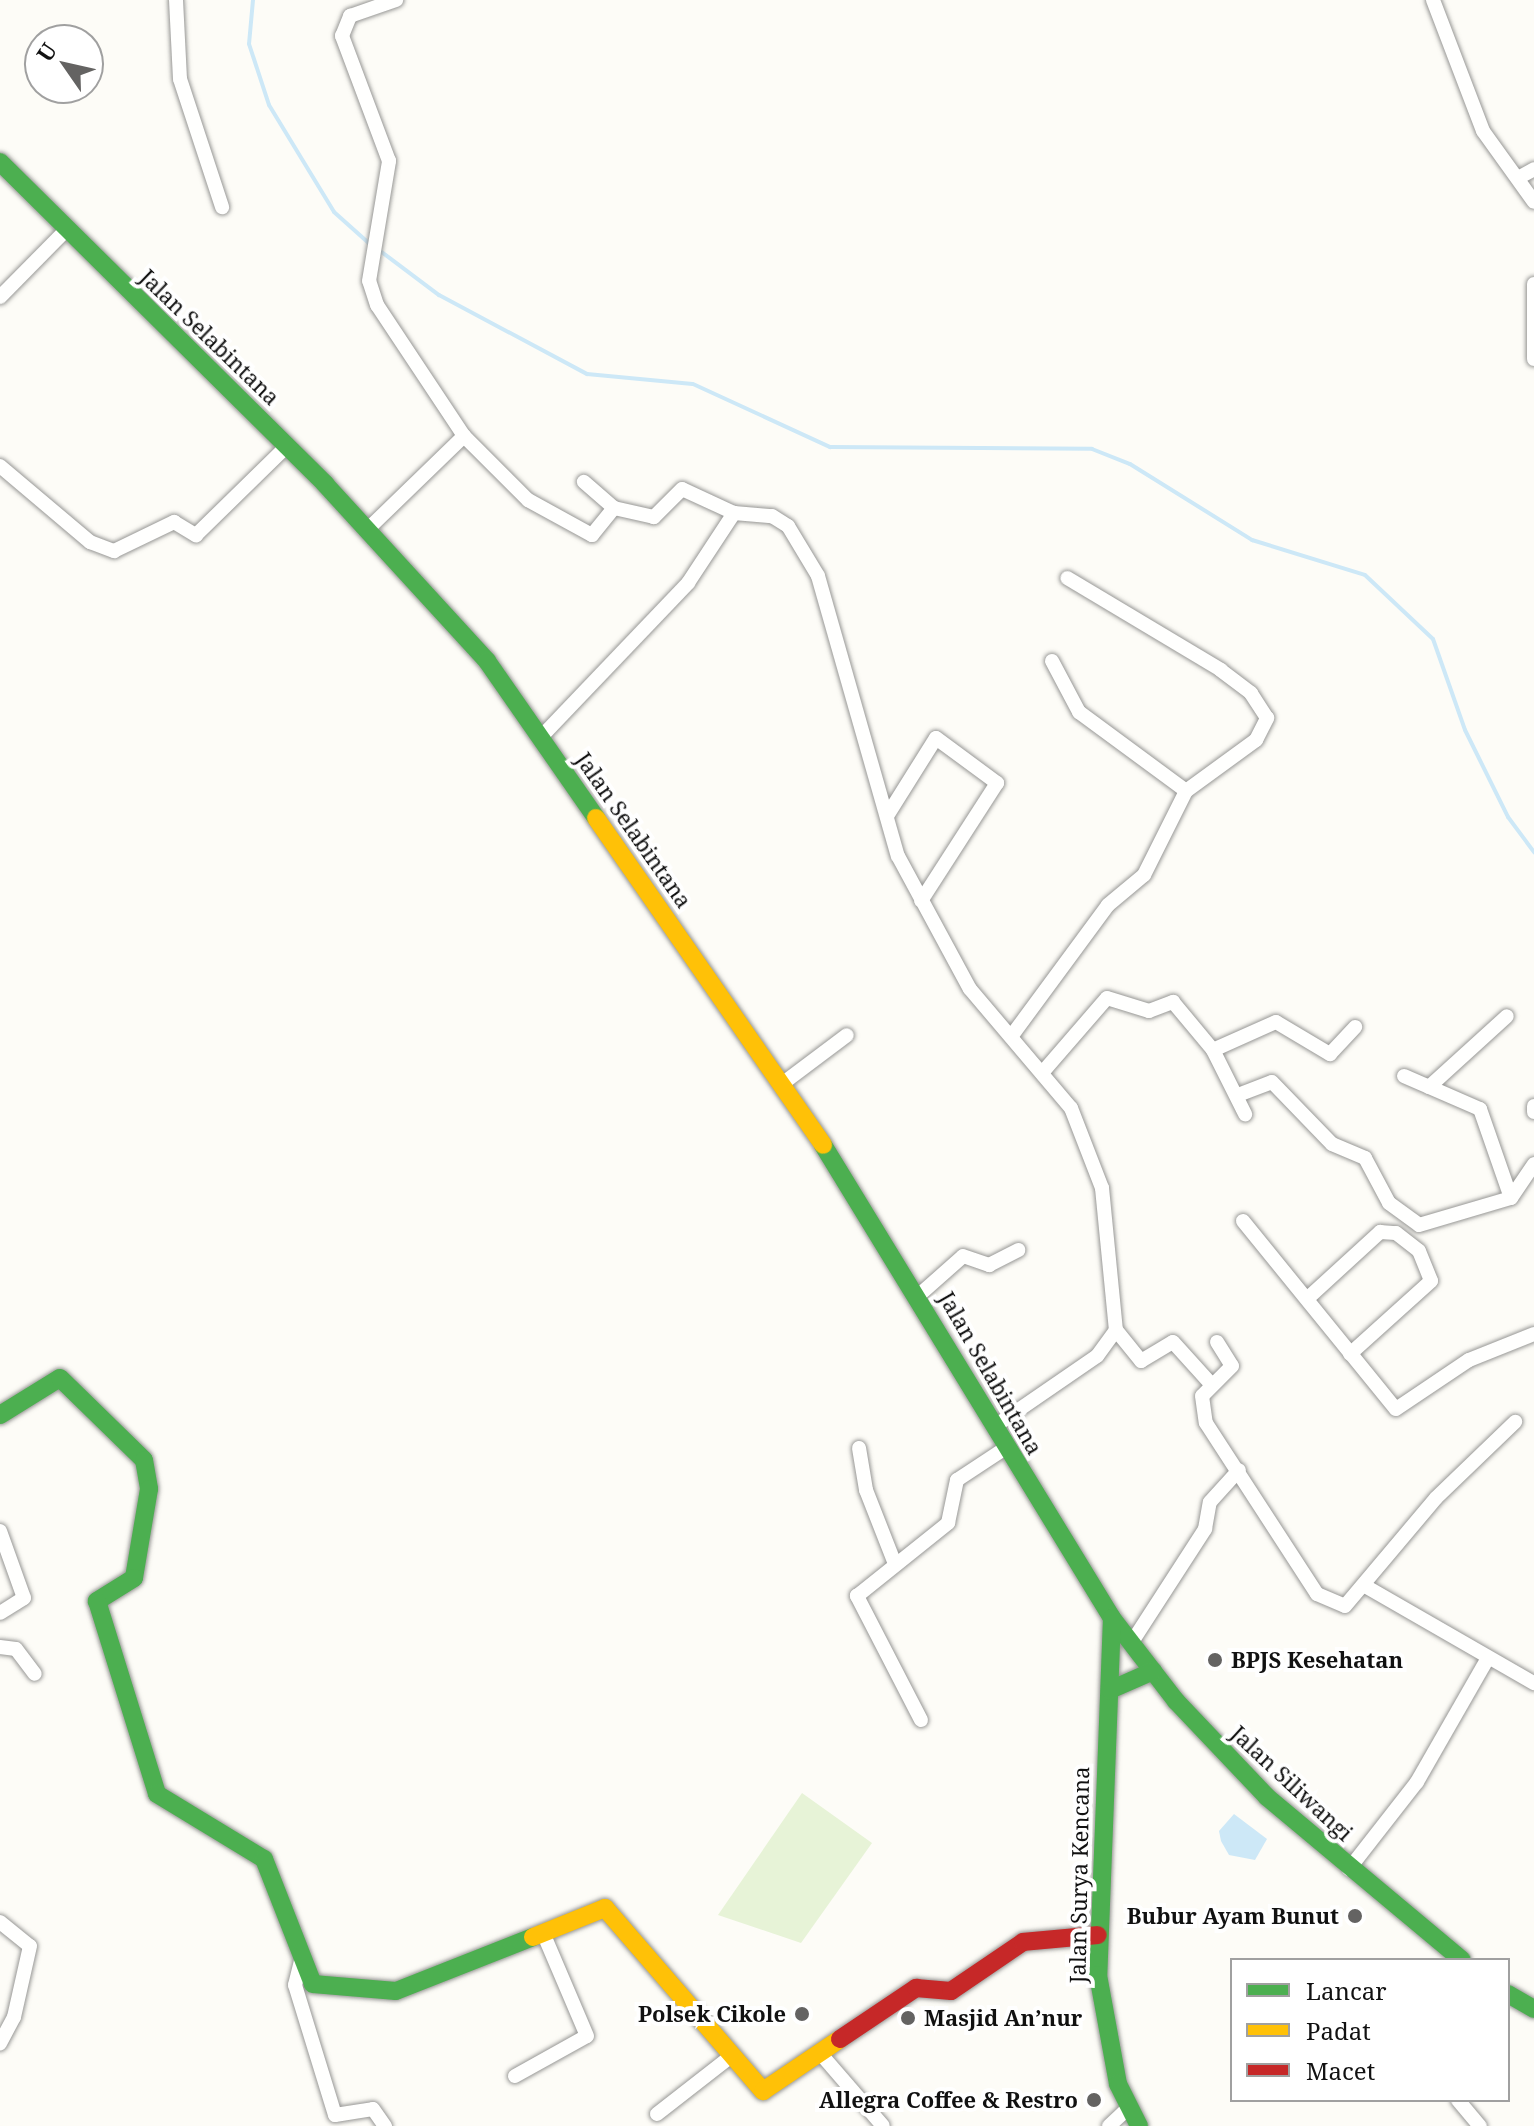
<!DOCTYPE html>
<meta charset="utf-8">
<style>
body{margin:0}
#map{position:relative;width:1534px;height:2126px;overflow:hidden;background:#fdfcf7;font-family:"Noto Serif",serif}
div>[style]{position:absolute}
.green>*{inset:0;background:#e7f3d7}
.water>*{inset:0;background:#cde8f7}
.stream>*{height:4px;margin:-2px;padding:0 2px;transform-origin:2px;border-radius:2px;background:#cde8f7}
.roads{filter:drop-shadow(0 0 2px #979795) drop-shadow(0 0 2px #979795)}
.street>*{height:14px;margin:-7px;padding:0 7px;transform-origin:7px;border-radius:7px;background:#fffffe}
.fast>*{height:18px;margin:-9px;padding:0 9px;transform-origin:9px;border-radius:9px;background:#4caf50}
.slow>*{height:18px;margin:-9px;padding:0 9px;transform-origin:9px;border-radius:9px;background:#ffc107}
.jam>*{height:18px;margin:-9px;padding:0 9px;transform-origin:9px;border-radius:9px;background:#c62828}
.dots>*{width:22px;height:22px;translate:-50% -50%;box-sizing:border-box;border:4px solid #fff;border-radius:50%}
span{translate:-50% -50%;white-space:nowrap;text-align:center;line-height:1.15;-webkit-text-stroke:8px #fff;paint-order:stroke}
.street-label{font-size:22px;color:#111}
.poi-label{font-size:22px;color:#111;font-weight:700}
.left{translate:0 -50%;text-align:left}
.right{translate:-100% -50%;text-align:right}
.legend{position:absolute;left:1230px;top:1958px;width:280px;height:144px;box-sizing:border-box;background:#fff;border:2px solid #a0a0a0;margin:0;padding:10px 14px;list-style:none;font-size:24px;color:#111}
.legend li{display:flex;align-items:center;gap:16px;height:40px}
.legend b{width:40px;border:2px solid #a0a0a0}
.north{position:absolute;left:24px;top:24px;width:80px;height:80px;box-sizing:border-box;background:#fff;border:2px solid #a0a0a0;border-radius:50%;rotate:304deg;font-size:22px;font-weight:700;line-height:32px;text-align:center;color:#111}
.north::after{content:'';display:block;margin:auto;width:28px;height:36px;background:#646362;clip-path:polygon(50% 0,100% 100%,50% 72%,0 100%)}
</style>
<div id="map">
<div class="green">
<i style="clip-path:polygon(802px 1793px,872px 1843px,801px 1943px,718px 1915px)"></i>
</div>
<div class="water">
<i style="clip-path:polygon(1234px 1814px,1267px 1839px,1255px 1860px,1229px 1855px,1221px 1841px,1219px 1831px)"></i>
</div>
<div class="stream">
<i style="left:253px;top:0;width:44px;rotate:95.2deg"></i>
<i style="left:249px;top:44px;width:64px;rotate:71.8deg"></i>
<i style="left:269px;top:105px;width:125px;rotate:58.7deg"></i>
<i style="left:334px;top:212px;width:51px;rotate:41.8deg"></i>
<i style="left:379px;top:250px;width:75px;rotate:36.9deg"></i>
<i style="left:439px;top:295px;width:168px;rotate:28.1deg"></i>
<i style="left:587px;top:374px;width:106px;rotate:5.4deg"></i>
<i style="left:693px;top:384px;width:151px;rotate:24.7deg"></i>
<i style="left:830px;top:447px;width:262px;rotate:0.4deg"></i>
<i style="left:1092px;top:449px;width:41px;rotate:21.5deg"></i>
<i style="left:1130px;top:464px;width:144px;rotate:31.9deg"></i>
<i style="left:1252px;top:540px;width:118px;rotate:17.2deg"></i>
<i style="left:1365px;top:575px;width:93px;rotate:43.3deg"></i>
<i style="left:1433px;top:639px;width:96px;rotate:70.6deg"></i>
<i style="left:1465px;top:730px;width:97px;rotate:63.7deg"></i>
<i style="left:1508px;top:817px;width:44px;rotate:53.4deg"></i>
</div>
<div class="roads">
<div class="street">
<i style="left:176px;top:0;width:79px;rotate:87.1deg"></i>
<i style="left:180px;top:79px;width:135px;rotate:71.8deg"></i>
<i style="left:1433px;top:0;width:140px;rotate:69.1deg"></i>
<i style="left:1483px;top:131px;width:87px;rotate:54.3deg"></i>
<i style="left:1518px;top:178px;width:18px;rotate:-29deg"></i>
<i style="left:1534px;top:284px;width:75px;rotate:90deg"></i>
<i style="left:0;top:297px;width:94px;rotate:-45.4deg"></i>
<i style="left:464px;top:436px;width:91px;rotate:45deg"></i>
<i style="left:528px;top:500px;width:73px;rotate:28.7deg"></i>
<i style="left:592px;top:535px;width:35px;rotate:-51deg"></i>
<i style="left:614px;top:508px;width:40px;rotate:-139deg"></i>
<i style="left:0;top:466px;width:118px;rotate:40.2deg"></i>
<i style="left:90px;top:542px;width:26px;rotate:21deg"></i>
<i style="left:114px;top:551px;width:67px;rotate:-25.8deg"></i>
<i style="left:174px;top:522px;width:26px;rotate:31deg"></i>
<i style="left:196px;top:535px;width:127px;rotate:-44.4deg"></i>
<i style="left:734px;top:513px;width:38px;rotate:5deg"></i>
<i style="left:772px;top:516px;width:19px;rotate:32deg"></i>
<i style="left:788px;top:526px;width:58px;rotate:59deg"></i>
<i style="left:818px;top:576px;width:291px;rotate:74.1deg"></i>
<i style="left:898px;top:856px;width:151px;rotate:61.6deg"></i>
<i style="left:970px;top:989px;width:156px;rotate:49.7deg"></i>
<i style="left:1071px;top:1108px;width:86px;rotate:68.8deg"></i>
<i style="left:1102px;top:1188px;width:143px;rotate:84.4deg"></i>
<i style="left:1116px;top:1330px;width:32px;rotate:126deg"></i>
<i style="left:1097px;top:1356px;width:124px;rotate:145.5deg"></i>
<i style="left:368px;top:529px;width:134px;rotate:-44.1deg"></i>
<i style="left:464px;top:436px;width:157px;rotate:-123.6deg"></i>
<i style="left:377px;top:305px;width:25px;rotate:-108deg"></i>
<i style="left:369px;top:281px;width:122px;rotate:-80.5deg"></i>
<i style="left:389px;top:161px;width:134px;rotate:-110.6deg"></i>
<i style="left:342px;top:36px;width:22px;rotate:-68deg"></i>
<i style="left:350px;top:16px;width:49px;rotate:-19.2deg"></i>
<i style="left:1052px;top:661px;width:58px;rotate:62.1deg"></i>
<i style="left:1079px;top:712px;width:133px;rotate:36.4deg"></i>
<i style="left:541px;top:737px;width:213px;rotate:-46.3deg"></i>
<i style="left:688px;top:583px;width:84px;rotate:-56.7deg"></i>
<i style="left:734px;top:513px;width:57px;rotate:-155.2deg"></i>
<i style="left:682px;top:489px;width:40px;rotate:135deg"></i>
<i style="left:654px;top:517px;width:41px;rotate:-167.3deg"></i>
<i style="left:887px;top:816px;width:92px;rotate:-57.9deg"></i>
<i style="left:936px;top:738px;width:76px;rotate:36.4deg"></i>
<i style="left:997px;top:783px;width:140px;rotate:122.8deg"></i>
<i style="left:1013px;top:1034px;width:160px;rotate:-53.6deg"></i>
<i style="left:1108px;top:905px;width:47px;rotate:-39.8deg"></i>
<i style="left:1144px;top:875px;width:94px;rotate:-63.4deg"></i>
<i style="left:1186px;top:791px;width:87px;rotate:-36.1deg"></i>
<i style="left:1256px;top:740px;width:25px;rotate:-63deg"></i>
<i style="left:1267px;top:718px;width:30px;rotate:-123deg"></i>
<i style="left:1251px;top:693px;width:38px;rotate:-143deg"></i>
<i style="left:1221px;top:670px;width:179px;rotate:-149.1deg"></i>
<i style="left:1213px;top:1050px;width:69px;rotate:-24deg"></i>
<i style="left:1276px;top:1022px;width:63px;rotate:30.7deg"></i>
<i style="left:1330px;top:1054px;width:37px;rotate:-47deg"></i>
<i style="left:1042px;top:1073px;width:99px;rotate:-49.1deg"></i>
<i style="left:1107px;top:998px;width:44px;rotate:17.2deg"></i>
<i style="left:1149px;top:1011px;width:26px;rotate:-21deg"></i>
<i style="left:1173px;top:1002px;width:62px;rotate:50.2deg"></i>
<i style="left:1213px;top:1050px;width:72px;rotate:63.4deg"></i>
<i style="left:1404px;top:1076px;width:83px;rotate:23.5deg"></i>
<i style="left:1480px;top:1109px;width:94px;rotate:70.8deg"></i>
<i style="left:782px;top:1084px;width:81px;rotate:-37deg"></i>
<i style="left:1429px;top:1087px;width:105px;rotate:-42.3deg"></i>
<i style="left:1238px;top:1095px;width:36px;rotate:-21deg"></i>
<i style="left:1272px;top:1082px;width:86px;rotate:45.9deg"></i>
<i style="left:1332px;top:1144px;width:36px;rotate:23deg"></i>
<i style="left:1365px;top:1158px;width:51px;rotate:61.9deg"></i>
<i style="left:1389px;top:1203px;width:37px;rotate:36deg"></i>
<i style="left:1419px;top:1225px;width:96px;rotate:-16.4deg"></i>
<i style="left:1511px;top:1198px;width:41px;rotate:-55.9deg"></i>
<i style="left:1534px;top:1106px;width:6px;rotate:90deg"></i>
<i style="left:1243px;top:1221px;width:242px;rotate:50.9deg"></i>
<i style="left:1396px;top:1409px;width:88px;rotate:-33.9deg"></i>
<i style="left:1469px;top:1360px;width:70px;rotate:-21.8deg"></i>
<i style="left:918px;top:1296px;width:60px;rotate:-41.6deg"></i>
<i style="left:963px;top:1256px;width:28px;rotate:19deg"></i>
<i style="left:989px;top:1265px;width:33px;rotate:-27deg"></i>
<i style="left:1308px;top:1298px;width:98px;rotate:-42.5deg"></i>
<i style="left:1380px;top:1232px;width:16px;rotate:4deg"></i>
<i style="left:1396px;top:1233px;width:29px;rotate:38deg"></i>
<i style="left:1419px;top:1251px;width:32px;rotate:68deg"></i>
<i style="left:1431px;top:1281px;width:109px;rotate:138deg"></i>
<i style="left:1116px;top:1330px;width:40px;rotate:51deg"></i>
<i style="left:1141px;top:1361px;width:37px;rotate:-31deg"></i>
<i style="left:1173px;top:1342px;width:57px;rotate:47.9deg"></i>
<i style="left:1217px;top:1342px;width:28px;rotate:58deg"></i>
<i style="left:1232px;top:1366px;width:42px;rotate:135deg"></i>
<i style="left:1202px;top:1396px;width:27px;rotate:82deg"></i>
<i style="left:1206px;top:1423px;width:204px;rotate:57deg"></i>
<i style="left:1317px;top:1594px;width:30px;rotate:23deg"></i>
<i style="left:1345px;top:1606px;width:141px;rotate:-49.9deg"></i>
<i style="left:1436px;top:1498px;width:110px;rotate:-43.9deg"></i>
<i style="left:859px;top:1448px;width:43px;rotate:80.5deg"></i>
<i style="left:866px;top:1490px;width:79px;rotate:68.6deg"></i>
<i style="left:0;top:1531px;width:71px;rotate:70.3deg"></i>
<i style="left:24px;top:1598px;width:28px;rotate:148deg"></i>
<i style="left:1365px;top:1586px;width:195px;rotate:29.9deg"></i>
<i style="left:1132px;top:1642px;width:135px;rotate:-57.1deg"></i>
<i style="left:1205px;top:1529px;width:27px;rotate:-80deg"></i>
<i style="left:1210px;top:1502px;width:43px;rotate:-47.8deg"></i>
<i style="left:0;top:1647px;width:16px;rotate:7deg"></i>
<i style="left:16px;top:1649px;width:31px;rotate:53deg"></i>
<i style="left:921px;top:1720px;width:140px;rotate:-117.3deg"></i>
<i style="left:857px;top:1596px;width:117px;rotate:-38.7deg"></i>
<i style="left:948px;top:1523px;width:44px;rotate:-78.2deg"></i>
<i style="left:957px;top:1480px;width:60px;rotate:-33.4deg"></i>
<i style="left:1349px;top:1869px;width:110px;rotate:-52deg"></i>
<i style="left:1417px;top:1782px;width:143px;rotate:-60.2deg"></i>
<i style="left:0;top:1922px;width:38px;rotate:39deg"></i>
<i style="left:30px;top:1946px;width:73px;rotate:102.7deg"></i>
<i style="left:14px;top:2017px;width:30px;rotate:118deg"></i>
<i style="left:301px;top:1961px;width:25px;rotate:104deg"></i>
<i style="left:295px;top:1985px;width:136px;rotate:72.9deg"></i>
<i style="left:335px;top:2115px;width:38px;rotate:-9deg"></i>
<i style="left:373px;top:2109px;width:21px;rotate:55deg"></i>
<i style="left:820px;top:2053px;width:96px;rotate:49.2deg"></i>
<i style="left:515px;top:2076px;width:82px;rotate:-29.1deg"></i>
<i style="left:587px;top:2036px;width:110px;rotate:-113.1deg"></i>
<i style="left:1458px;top:2100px;width:34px;rotate:50deg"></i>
<i style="left:657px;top:2114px;width:91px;rotate:-37.9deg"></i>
<i style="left:1109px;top:2126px;width:25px;rotate:-43deg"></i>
</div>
<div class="fast">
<i style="left:0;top:162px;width:458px;rotate:44.7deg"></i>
<i style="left:325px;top:484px;width:240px;rotate:47.5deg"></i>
<i style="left:487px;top:661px;width:191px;rotate:55.2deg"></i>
<i style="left:823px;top:1145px;width:554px;rotate:58.58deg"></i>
<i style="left:1112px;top:1618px;width:105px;rotate:52.4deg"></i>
<i style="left:1176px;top:1701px;width:132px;rotate:46.5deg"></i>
<i style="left:1267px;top:1797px;width:254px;rotate:39.9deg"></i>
<i style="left:0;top:1415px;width:70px;rotate:-31.7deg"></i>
<i style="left:60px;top:1378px;width:117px;rotate:44.3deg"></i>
<i style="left:144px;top:1460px;width:29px;rotate:80deg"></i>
<i style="left:149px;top:1489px;width:90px;rotate:99.6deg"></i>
<i style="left:134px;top:1578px;width:44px;rotate:148.1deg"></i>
<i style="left:97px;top:1601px;width:202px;rotate:72.7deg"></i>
<i style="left:157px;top:1794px;width:125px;rotate:31.3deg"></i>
<i style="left:264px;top:1859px;width:134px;rotate:68.6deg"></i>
<i style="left:313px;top:1984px;width:83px;rotate:4.8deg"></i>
<i style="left:396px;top:1991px;width:147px;rotate:-21.5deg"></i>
<i style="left:1112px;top:1618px;width:357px;rotate:92.2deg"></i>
<i style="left:1098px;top:1975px;width:111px;rotate:79.6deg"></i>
<i style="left:1118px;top:2084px;width:47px;rotate:63.4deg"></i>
<i style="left:1110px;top:1690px;width:47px;rotate:-23.8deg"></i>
<i style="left:1508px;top:1994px;width:30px;rotate:30deg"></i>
</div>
<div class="slow">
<i style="left:596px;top:818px;width:398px;rotate:55.2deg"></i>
<i style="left:533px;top:1937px;width:78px;rotate:-21.9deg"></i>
<i style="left:605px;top:1908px;width:242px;rotate:49.2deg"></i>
<i style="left:763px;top:2091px;width:93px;rotate:-34deg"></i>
</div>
<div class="jam">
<i style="left:840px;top:2039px;width:92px;rotate:-33.9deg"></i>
<i style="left:916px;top:1988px;width:35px;rotate:5deg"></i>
<i style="left:951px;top:1991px;width:87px;rotate:-34.2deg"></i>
<i style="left:1023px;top:1942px;width:75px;rotate:-5.3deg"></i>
</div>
</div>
<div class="dots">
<i style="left:1215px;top:1660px;background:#646362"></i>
<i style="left:1355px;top:1916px;background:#646362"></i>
<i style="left:802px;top:2014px;background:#646362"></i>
<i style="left:908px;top:2018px;background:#646362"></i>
<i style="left:1094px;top:2100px;background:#646362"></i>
</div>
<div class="street-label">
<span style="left:210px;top:337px;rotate:44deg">Jalan Selabintana</span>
<span style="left:634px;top:830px;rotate:55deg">Jalan Selabintana</span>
<span style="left:991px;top:1373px;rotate:60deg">Jalan Selabintana</span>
<span style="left:1292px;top:1783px;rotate:43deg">Jalan Siliwangi</span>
<span style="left:1079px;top:1875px;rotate:-89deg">Jalan Surya Kencana</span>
</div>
<div class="poi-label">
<span class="left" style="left:1231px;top:1660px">BPJS Kesehatan</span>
<span class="right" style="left:1339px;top:1916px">Bubur Ayam Bunut</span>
<span class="right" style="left:786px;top:2014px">Polsek Cikole</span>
<span class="left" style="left:924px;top:2018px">Masjid An’nur</span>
<span class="right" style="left:1078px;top:2100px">Allegra Coffee &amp; Restro</span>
</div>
<ul class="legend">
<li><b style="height:10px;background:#4caf50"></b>Lancar</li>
<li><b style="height:10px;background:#ffc107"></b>Padat</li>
<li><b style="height:10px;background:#c62828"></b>Macet</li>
</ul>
<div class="north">U</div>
</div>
